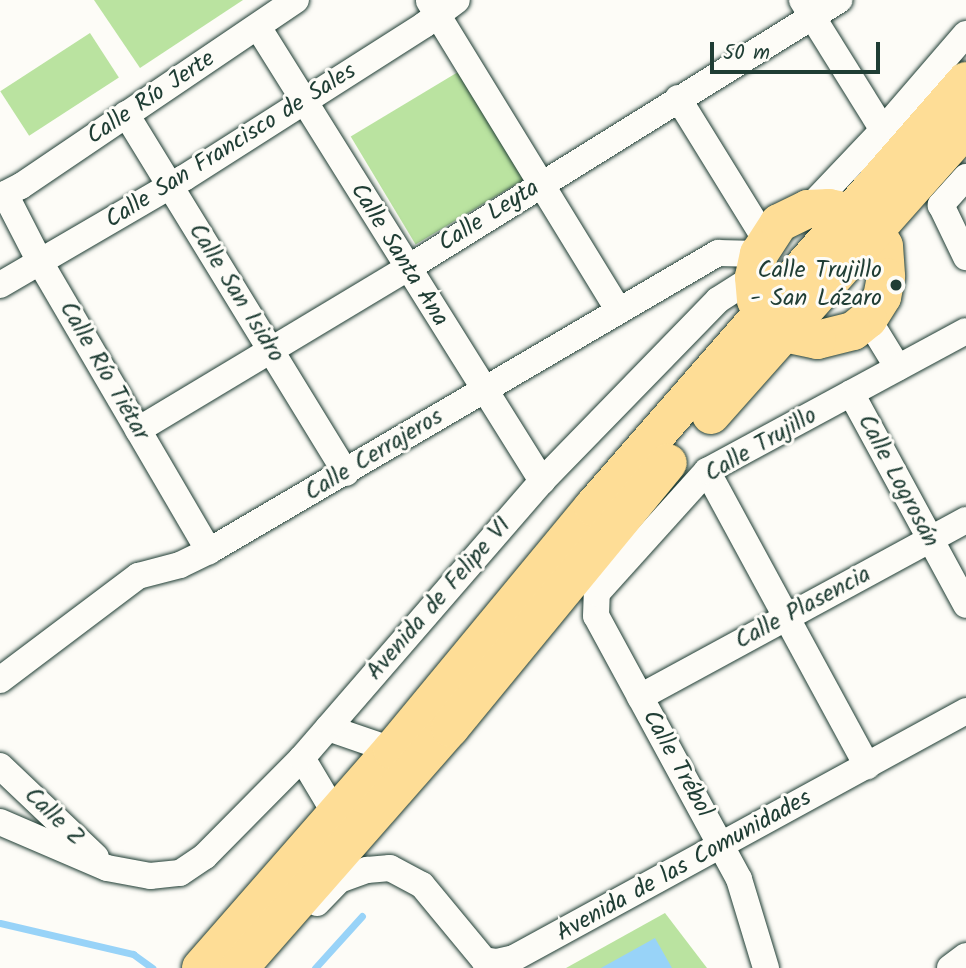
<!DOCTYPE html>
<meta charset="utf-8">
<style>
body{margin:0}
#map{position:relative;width:966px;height:968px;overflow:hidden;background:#fdfcf7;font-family:Kalam,sans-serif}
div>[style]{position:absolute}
.green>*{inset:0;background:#bae3a0;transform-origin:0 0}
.water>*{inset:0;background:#98d3f8}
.stream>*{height:7px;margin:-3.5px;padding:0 3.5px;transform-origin:3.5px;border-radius:3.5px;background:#98d3f8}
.roads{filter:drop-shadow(0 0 2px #1f3d34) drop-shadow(0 0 2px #1f3d34)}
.minor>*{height:26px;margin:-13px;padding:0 13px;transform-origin:13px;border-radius:13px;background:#fdfcf7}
.highway>*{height:38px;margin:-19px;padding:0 19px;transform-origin:19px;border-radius:19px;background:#fedd96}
.dots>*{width:19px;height:19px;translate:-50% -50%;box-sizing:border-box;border:4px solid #fdfcf7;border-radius:50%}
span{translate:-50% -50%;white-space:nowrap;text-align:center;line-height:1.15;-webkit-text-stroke:6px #fdfcf7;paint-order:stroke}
.street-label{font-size:24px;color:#1f3d34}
.poi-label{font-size:24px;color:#1f3d34}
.right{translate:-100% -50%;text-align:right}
.scale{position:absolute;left:710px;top:42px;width:170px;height:32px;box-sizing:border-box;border:4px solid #1f3d34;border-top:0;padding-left:9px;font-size:21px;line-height:24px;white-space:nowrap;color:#1f3d34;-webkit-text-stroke:5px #fdfcf7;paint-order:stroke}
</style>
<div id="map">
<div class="green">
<i style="clip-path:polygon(94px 0,243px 0,140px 68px)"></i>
<i style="left:90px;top:33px;width:53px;height:107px;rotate:57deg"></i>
<i style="left:463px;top:69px;width:126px;height:131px;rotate:59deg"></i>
<i style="clip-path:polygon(665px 913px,707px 968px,566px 968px)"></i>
</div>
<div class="water">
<i style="clip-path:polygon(655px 938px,672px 968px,601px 968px)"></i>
</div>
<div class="stream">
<i style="left:0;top:923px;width:137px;rotate:13.1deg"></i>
<i style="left:133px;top:954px;width:24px;rotate:36deg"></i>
<i style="left:315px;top:968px;width:70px;rotate:-47.9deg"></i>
</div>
<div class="roads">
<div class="minor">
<i style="left:802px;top:0;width:153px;rotate:58.1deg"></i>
<i style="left:429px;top:1px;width:362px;rotate:58.5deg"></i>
<i style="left:258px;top:27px;width:536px;rotate:57.97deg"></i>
<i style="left:678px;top:98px;width:166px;rotate:58.3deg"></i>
<i style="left:126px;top:114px;width:421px;rotate:58.5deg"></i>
<i style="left:966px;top:177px;width:38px;rotate:132deg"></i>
<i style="left:941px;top:205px;width:58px;rotate:64.3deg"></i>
<i style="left:5px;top:194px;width:76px;rotate:62.8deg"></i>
<i style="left:40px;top:262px;width:335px;rotate:59.7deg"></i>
<i style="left:5px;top:194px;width:18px;rotate:-27deg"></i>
<i style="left:21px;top:186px;width:332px;rotate:-34.1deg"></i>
<i style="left:808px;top:209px;width:109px;rotate:-46.5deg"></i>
<i style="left:883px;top:130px;width:127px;rotate:-49.2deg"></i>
<i style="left:0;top:285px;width:213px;rotate:-30.2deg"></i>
<i style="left:184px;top:178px;width:285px;rotate:-32.5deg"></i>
<i style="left:424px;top:25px;width:41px;rotate:-37.1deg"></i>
<i style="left:868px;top:319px;width:57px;rotate:58.5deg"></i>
<i style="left:851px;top:393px;width:241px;rotate:61.5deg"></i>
<i style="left:138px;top:430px;width:315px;rotate:-31deg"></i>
<i style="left:408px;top:268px;width:508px;rotate:-31.87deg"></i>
<i style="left:707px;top:471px;width:336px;rotate:61.5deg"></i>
<i style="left:0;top:680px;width:173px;rotate:-37deg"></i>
<i style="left:138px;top:576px;width:43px;rotate:-14.7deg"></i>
<i style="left:180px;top:565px;width:32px;rotate:-26deg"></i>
<i style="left:209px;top:551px;width:590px;rotate:-30.35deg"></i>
<i style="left:718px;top:253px;width:41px;rotate:1.4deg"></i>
<i style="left:640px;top:697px;width:371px;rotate:-28.5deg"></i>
<i style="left:328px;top:728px;width:68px;rotate:19deg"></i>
<i style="left:302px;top:758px;width:66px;rotate:59.2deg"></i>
<i style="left:0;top:766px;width:132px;rotate:43.5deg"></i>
<i style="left:0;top:822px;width:116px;rotate:23.3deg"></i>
<i style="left:107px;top:868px;width:44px;rotate:10.5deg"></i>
<i style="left:150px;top:876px;width:30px;rotate:-6deg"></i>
<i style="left:180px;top:873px;width:30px;rotate:-34deg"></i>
<i style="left:205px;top:856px;width:138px;rotate:-45.3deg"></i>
<i style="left:302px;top:758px;width:367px;rotate:-49.1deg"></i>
<i style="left:542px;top:481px;width:252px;rotate:-45.8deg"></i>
<i style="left:718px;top:300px;width:43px;rotate:-32.6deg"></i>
<i style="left:317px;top:903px;width:32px;rotate:-46deg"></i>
<i style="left:339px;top:880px;width:30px;rotate:-20deg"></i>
<i style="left:367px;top:870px;width:23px;rotate:-5deg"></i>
<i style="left:390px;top:868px;width:36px;rotate:28deg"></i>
<i style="left:422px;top:885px;width:97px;rotate:50.4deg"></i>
<i style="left:484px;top:960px;width:13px;rotate:9deg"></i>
<i style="left:497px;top:962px;width:17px;rotate:-13deg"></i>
<i style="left:514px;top:958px;width:515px;rotate:-28.65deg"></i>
<i style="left:766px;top:968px;width:93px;rotate:-106.9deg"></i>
<i style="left:739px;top:879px;width:299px;rotate:-118.5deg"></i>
<i style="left:596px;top:616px;width:23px;rotate:-88deg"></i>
<i style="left:597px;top:593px;width:164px;rotate:-48deg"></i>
<i style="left:707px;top:471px;width:294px;rotate:-28.4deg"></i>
<i style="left:950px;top:968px;width:20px;rotate:-37deg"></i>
</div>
<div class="highway">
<i style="left:829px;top:208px;width:25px;rotate:12deg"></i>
<i style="left:853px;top:213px;width:28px;rotate:38deg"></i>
<i style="left:875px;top:230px;width:18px;rotate:61deg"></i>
<i style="left:884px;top:246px;width:31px;rotate:86deg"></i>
<i style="left:886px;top:277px;width:20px;rotate:101deg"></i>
<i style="left:882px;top:297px;width:26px;rotate:122deg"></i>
<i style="left:868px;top:319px;width:19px;rotate:141deg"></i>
<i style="left:853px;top:331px;width:37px;rotate:166deg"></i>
<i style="left:817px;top:340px;width:34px;rotate:-168deg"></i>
<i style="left:784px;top:333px;width:27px;rotate:-141deg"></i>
<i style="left:763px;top:316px;width:17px;rotate:-114deg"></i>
<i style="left:756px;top:300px;width:23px;rotate:-95deg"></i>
<i style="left:754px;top:277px;width:24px;rotate:-78deg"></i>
<i style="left:759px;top:254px;width:37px;rotate:-57deg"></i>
<i style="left:779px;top:223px;width:32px;rotate:-26deg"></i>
<i style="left:808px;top:209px;width:21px;rotate:-3deg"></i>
<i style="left:711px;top:415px;width:384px;rotate:-48.4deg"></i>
<i style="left:201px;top:968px;width:290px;rotate:-48.8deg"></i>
<i style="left:392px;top:750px;width:315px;rotate:-50.4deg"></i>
<i style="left:593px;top:507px;width:566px;rotate:-48.8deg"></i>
<i style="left:239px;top:968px;width:320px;rotate:-48.7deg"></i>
<i style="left:450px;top:728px;width:343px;rotate:-50.6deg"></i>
</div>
</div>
<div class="dots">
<i style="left:896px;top:285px;background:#1f3d34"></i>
</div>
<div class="street-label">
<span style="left:151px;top:98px;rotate:-34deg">Calle Río Jerte</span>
<span style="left:231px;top:146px;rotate:-32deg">Calle San Francisco de Sales</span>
<span style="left:489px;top:216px;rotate:-32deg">Calle Leyta</span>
<span style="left:399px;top:255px;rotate:58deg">Calle Santa Ana</span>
<span style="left:236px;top:293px;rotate:58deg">Calle San Isidro</span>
<span style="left:104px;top:371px;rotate:60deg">Calle Río Tiétar</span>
<span style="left:761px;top:445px;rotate:-30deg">Calle Trujillo</span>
<span style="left:374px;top:455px;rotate:-31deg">Calle Cerrajeros</span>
<span style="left:898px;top:481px;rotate:62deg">Calle Logrosán</span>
<span style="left:439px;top:599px;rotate:-49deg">Avenida de Felipe VI</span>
<span style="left:803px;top:608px;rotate:-28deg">Calle Plasencia</span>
<span style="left:677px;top:764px;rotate:61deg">Calle Trébol</span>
<span style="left:54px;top:817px;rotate:44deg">Calle Z</span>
<span style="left:684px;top:866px;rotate:-29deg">Avenida de las Comunidades</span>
</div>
<div class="poi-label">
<span class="right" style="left:882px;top:285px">Calle Trujillo<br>- San Lázaro</span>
</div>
<div class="scale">50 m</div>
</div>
